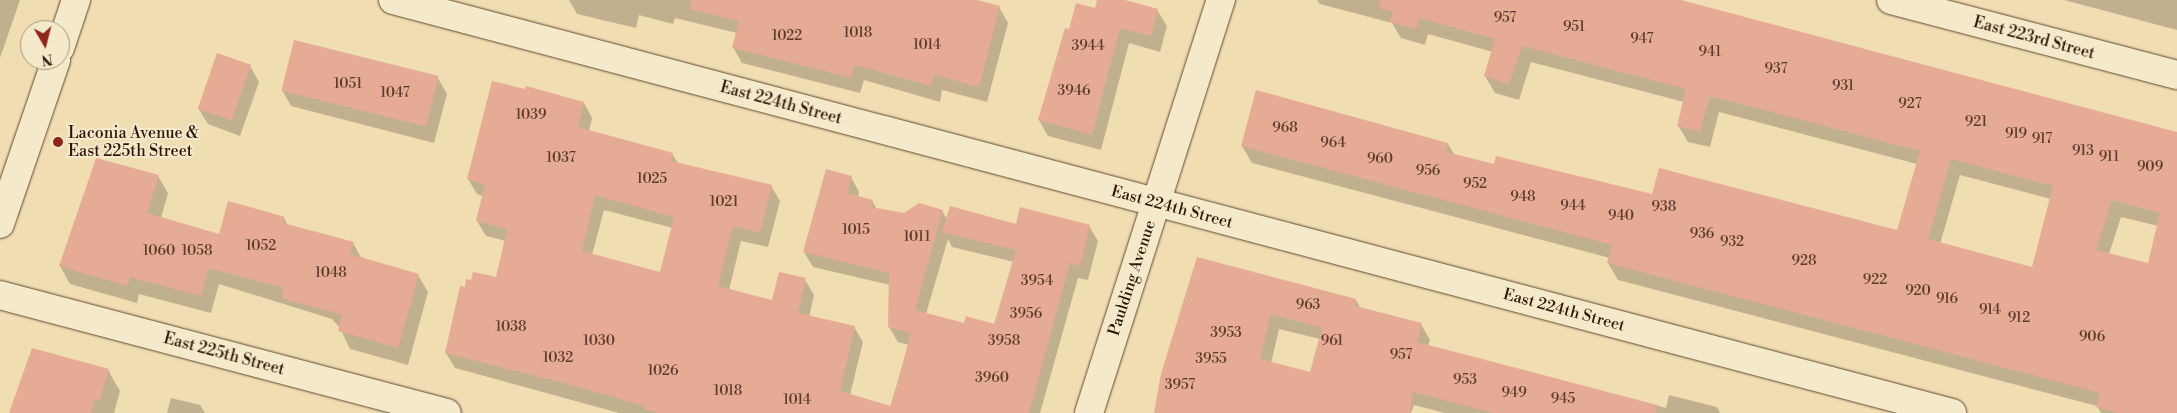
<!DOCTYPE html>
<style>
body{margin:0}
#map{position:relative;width:2177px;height:413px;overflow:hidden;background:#f0ddb1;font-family:"Libre Bodoni",serif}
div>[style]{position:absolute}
.shadow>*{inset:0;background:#0003}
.building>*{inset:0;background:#e5ab94;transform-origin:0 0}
.roads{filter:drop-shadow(0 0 1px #604731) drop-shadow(0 0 1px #604731)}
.minor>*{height:28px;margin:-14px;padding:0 14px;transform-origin:14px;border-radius:14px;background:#f5e9cc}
.dots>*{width:14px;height:14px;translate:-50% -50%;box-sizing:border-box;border:2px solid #f5e9cc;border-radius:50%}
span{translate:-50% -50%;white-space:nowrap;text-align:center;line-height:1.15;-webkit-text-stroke:4px #f5e9cc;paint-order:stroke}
.number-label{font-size:14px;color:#5d3a2a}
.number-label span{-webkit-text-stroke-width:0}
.street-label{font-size:16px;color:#301506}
.poi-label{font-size:16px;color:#301506}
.left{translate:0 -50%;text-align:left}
.north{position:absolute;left:20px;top:20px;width:50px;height:50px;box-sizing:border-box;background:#f5e9cc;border:1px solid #a6947d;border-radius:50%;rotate:172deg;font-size:14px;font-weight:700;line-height:20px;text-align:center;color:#301506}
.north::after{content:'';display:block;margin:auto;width:18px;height:22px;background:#8f2418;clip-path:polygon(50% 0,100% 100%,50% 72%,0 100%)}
</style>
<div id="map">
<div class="shadow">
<i style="clip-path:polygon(0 0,20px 0,0 58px)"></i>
<i style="clip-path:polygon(569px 0,971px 0,999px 7px,1008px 23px,987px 102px,942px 90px,940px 102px,864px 80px,860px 93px,742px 63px,733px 47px,737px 33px,675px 18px,673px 24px,639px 15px,636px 28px,577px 14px)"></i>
<i style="clip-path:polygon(1099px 0,1121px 0,1157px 10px,1167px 26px,1160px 52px,1129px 43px,1101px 150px,1048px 136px,1039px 120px,1070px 30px,1096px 9px)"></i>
<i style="clip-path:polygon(evenodd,1317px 0,1672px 0,2177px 133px,2177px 413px,2101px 413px,2097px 406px,1618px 280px,1608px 263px,1610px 258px,1252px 163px,1242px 146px,1448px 144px,1454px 154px,1494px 166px,1653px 196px,1898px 232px,1917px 164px,1719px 112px,1710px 147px,1688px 142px,1678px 125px,1684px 102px,1531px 62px,1519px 100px,1495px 93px,1485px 76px,1493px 52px,1428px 34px,1425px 45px,1401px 38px,1392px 23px,1320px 4px,1317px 0,1960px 175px,2051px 199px,2033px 268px,1940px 244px,1960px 175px,1317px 0,2121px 217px,2158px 226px,2149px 265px,2109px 254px,2121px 217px)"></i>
<i style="clip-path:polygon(2064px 0,2177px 0,2177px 30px,2173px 29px)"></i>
<i style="clip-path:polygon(250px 66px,259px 82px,240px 136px,208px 124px,198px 108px)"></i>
<i style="clip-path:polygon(438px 78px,447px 94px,434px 143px,291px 106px,282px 90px)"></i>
<i style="clip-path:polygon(evenodd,584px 103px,592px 118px,589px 131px,672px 154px,678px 163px,771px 186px,780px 201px,768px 247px,741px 241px,729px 290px,773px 302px,805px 280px,814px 295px,809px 317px,854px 327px,863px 342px,850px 395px,890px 407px,909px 345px,898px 342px,889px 327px,890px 285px,813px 267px,804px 252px,851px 177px,859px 192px,858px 198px,872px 201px,877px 209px,905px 214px,942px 211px,947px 219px,1017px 225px,1089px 226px,1098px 241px,1088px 280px,1078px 278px,1040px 413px,619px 413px,455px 368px,446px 353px,465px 288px,496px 278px,506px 241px,486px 236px,477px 221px,483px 196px,477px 194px,468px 179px,584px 103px,604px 210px,673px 228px,661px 274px,592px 255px,604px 210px,584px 103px,948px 239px,952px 247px,1014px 262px,995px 326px,965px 324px,926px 314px,948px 239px)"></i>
<i style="clip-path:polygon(158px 176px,168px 193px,161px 218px,220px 235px,284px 218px,288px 226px,353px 243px,362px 259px,418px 275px,428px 292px,408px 365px,350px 349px,340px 328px,332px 319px,219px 284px,211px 313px,139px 294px,137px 303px,70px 284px,60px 266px)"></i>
<i style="clip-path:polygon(evenodd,1198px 258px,1356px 300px,1361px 309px,1421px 324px,1430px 340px,1428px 346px,1666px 408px,1669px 395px,1717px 407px,1720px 413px,1445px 413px,1414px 405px,1411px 413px,1155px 413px,1198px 258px,1279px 329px,1320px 339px,1311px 374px,1271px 363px,1279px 329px)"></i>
<i style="clip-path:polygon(108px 370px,120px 391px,114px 413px,10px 413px)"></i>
<i style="clip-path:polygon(171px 398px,200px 405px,205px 413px,167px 413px)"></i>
</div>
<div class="building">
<i style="clip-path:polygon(691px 0,977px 0,1000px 6px,979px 87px,934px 75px,931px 86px,855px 65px,851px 78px,732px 48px,739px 21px,690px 9px)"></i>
<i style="clip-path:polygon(1097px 0,1125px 0,1158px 9px,1151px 36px,1120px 28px,1092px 135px,1038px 120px,1065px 28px,1069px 29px,1076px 3px,1095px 8px)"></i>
<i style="clip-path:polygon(evenodd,1380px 0,1681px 0,2177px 132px,2177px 413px,2119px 413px,2096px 407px,2100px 393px,1607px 263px,1612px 245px,1241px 146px,1256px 90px,1448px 143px,1446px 152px,1494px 164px,1496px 156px,1652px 194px,1659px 168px,1897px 230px,1920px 151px,1710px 96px,1700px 131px,1677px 126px,1686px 89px,1522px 46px,1509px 84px,1484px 76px,1495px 39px,1419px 18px,1416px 29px,1390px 22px,1393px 12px,1379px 8px,1380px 0,1951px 159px,2053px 186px,2032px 267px,1928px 239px,1951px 159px,1380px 0,2112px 200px,2160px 213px,2148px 263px,2096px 250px,2112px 200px)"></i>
<i style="left:294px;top:40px;width:149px;height:52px;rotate:14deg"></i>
<i style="left:217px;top:53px;width:36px;height:59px;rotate:19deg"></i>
<i style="clip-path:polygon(evenodd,492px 81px,525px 89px,526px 86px,584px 102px,578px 127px,673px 153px,671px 161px,772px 185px,760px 233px,733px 226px,718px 286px,772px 300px,779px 272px,806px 278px,798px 313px,855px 326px,840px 391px,891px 406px,911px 333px,888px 327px,889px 273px,803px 252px,826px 169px,852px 176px,847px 193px,873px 200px,871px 207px,904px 213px,919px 203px,943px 210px,915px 310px,964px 323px,966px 316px,994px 324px,1016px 250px,942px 232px,950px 206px,1016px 224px,1020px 207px,1090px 225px,1080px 266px,1070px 263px,1029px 413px,658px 413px,644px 409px,645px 406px,568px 384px,445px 353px,460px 286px,465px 287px,466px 279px,471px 280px,473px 272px,496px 277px,507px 229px,476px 221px,485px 184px,467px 179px,492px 81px,595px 195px,674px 217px,660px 272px,582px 251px,595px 195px)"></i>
<i style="clip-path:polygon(96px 158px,159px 175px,147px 213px,219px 234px,228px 201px,285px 217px,283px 223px,354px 242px,350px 254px,419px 274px,398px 348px,338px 331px,342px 315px,281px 298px,284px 288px,209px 268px,201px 296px,130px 277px,127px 286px,59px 266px)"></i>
<i style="clip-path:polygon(evenodd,1197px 257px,1356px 299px,1355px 306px,1422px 323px,1417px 342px,1657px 405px,1656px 413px,1493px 413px,1413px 392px,1410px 413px,1154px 413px,1161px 374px,1197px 257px,1271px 314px,1322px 328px,1310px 372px,1260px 359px,1271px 314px)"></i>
<i style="clip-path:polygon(32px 348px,109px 369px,100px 400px,95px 399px,91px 413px,9px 413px)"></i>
</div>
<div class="roads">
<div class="minor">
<i style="left:393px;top:0;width:1613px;rotate:14.84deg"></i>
<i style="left:1891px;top:0;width:296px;rotate:14.7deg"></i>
<i style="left:60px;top:48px;width:51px;rotate:-71.6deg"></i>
<i style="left:0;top:224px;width:173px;rotate:-71.1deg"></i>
<i style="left:0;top:295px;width:462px;rotate:14.8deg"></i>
<i style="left:1089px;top:413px;width:434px;rotate:-72.3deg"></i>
</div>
</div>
<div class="dots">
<i style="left:58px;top:142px;background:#8f2418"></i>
</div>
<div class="number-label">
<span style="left:1505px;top:18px">957</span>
<span style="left:1574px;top:27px">951</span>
<span style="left:858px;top:33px">1018</span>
<span style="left:787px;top:36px">1022</span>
<span style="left:1642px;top:39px">947</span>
<span style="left:927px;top:45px">1014</span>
<span style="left:1088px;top:46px">3944</span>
<span style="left:1710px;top:52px">941</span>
<span style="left:1776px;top:69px">937</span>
<span style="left:348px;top:84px">1051</span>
<span style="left:1843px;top:86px">931</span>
<span style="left:1074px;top:91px">3946</span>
<span style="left:395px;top:93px">1047</span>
<span style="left:1910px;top:104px">927</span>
<span style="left:531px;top:115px">1039</span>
<span style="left:1976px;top:122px">921</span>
<span style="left:1285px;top:128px">968</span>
<span style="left:2016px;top:134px">919</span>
<span style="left:2042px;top:139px">917</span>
<span style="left:1333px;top:143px">964</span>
<span style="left:2083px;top:151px">913</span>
<span style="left:2109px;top:157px">911</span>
<span style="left:561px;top:158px">1037</span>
<span style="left:1380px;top:159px">960</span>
<span style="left:2150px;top:167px">909</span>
<span style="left:1428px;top:171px">956</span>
<span style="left:652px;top:179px">1025</span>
<span style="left:1475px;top:184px">952</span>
<span style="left:1523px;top:197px">948</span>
<span style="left:724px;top:202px">1021</span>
<span style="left:1573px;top:206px">944</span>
<span style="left:1664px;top:207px">938</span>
<span style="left:1621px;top:216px">940</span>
<span style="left:856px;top:230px">1015</span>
<span style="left:1702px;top:234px">936</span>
<span style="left:917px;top:237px">1011</span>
<span style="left:1732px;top:242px">932</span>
<span style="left:261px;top:246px">1052</span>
<span style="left:159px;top:251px">1060</span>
<span style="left:197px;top:251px">1058</span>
<span style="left:1804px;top:261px">928</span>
<span style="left:331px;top:273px">1048</span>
<span style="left:1875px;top:280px">922</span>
<span style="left:1037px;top:281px">3954</span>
<span style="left:1918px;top:291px">920</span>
<span style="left:1947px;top:299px">916</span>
<span style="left:1308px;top:305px">963</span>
<span style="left:1990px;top:310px">914</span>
<span style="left:1026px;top:314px">3956</span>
<span style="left:2019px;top:318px">912</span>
<span style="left:511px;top:327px">1038</span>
<span style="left:1226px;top:333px">3953</span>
<span style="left:2092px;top:337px">906</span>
<span style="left:599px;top:341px">1030</span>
<span style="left:1004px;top:341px">3958</span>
<span style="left:1332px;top:341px">961</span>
<span style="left:1401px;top:355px">957</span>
<span style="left:558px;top:358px">1032</span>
<span style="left:1211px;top:359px">3955</span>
<span style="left:663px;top:371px">1026</span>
<span style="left:992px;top:378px">3960</span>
<span style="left:1465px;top:380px">953</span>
<span style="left:1180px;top:385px">3957</span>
<span style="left:728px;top:391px">1018</span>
<span style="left:1514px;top:393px">949</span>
<span style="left:1563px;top:399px">945</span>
<span style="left:797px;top:400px">1014</span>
</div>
<div class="street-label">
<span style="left:2034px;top:38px;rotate:15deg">East 223rd Street</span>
<span style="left:781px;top:103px;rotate:15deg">East 224th Street</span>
<span style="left:1172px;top:207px;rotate:15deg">East 224th Street</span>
<span style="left:1132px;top:278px;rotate:-72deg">Paulding Avenue</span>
<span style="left:1564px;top:310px;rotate:15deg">East 224th Street</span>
<span style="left:224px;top:354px;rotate:15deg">East 225th Street</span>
</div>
<div class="poi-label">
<span class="left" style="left:68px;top:142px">Laconia Avenue &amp;<br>East 225th Street</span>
</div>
<div class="north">N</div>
</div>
